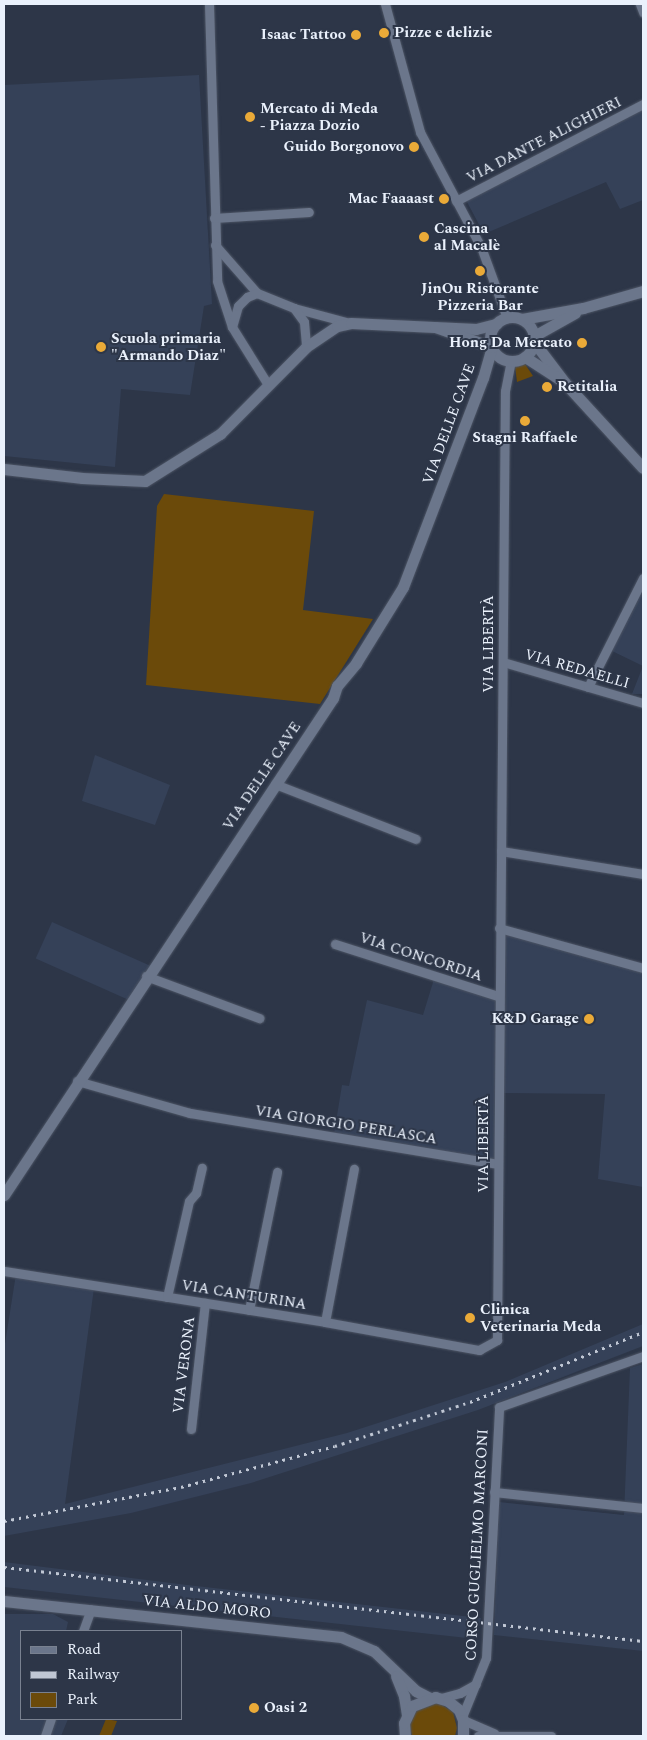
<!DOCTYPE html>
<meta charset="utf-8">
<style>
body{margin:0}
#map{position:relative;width:647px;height:1740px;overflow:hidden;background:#2d3648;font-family:Spectral,serif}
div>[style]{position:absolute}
.built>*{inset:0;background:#354158;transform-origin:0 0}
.green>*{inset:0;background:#6b4a0a}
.roads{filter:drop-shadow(0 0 1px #4c5464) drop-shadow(0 0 1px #4c5464)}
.minor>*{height:9px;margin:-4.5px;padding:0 4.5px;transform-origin:4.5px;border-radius:4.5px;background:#6b768b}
.tertiary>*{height:11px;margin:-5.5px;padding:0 5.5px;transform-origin:5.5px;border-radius:5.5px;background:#6b768b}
.tertiary>.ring{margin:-5.5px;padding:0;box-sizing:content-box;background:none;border:11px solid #6b768b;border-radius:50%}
.rail>*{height:3px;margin-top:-1.5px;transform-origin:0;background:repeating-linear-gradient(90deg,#c0c7d4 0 2.5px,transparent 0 7.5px)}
.dots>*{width:14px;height:14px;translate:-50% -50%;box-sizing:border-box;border:2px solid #2d3648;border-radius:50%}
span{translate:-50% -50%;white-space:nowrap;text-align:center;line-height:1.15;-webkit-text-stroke:4px #2d3648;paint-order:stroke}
.poi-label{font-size:15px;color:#eaf1fc;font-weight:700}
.left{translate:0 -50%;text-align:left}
.right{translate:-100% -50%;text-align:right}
.street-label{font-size:15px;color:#eaf1fc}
.frame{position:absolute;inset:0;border:5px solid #eaf1fc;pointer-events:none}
.legend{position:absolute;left:20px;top:1630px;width:162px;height:90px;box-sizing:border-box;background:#2d3648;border:1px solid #798190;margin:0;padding:6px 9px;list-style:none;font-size:15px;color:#eaf1fc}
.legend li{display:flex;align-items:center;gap:10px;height:25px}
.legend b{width:25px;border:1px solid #798190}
</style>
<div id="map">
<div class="built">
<i style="clip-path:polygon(199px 75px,212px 304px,204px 306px,190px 395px,121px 389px,115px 467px,4px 456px,4px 85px)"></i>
<i style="clip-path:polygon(643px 108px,643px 200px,620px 209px,606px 182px,484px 234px,466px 200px)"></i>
<i style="clip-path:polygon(643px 587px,643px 694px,632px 694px,643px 666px,612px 651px)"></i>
<i style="clip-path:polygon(95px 755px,170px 785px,155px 825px,82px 801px)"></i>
<i style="left:52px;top:922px;width:113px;height:40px;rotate:24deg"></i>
<i style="clip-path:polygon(501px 929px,643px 970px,643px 1187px,598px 1179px,605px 1094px,500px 1093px)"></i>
<i style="clip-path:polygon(434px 979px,496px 998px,495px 1161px,334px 1134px,342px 1085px,349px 1086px,367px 1000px,423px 1015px)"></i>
<i style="clip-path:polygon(16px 1274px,94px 1288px,65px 1504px,347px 1433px,505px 1382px,643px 1324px,643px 1346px,478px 1410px,251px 1483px,131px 1513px,4px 1536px,4px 1350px)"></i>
<i style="clip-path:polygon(643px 1364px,643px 1651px,494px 1635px,499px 1502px,624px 1515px,630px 1368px)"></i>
<i style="clip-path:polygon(4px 1562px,187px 1585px,481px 1618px,476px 1639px,4px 1587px)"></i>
<i style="clip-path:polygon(4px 1614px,53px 1614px,68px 1622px,66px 1631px,21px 1631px,21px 1719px,68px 1719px,61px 1736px,4px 1736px)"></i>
</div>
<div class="green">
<i style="clip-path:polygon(525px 364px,533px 376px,517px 382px,515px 366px)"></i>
<i style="clip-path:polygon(164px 494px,314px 511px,303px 610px,373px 619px,320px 704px,146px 685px,157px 506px)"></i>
<i style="clip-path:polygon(430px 1702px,439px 1703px,453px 1712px,457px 1728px,455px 1736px,412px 1736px,409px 1724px,416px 1710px)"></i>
<i style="clip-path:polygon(106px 1719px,117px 1721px,111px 1736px,99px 1736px)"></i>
</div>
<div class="roads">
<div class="minor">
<i style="left:209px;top:4px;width:277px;rotate:88.3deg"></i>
<i style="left:217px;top:281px;width:48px;rotate:71.9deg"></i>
<i style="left:232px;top:327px;width:66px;rotate:58deg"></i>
<i style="left:385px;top:4px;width:133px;rotate:74.7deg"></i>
<i style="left:420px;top:132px;width:130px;rotate:62.1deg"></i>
<i style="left:481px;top:247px;width:76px;rotate:69.9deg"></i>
<i style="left:640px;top:4px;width:9px;rotate:69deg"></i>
<i style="left:456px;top:201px;width:211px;rotate:-27.4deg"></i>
<i style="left:214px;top:218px;width:95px;rotate:-3.6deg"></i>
<i style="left:215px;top:245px;width:64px;rotate:48.8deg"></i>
<i style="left:257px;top:293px;width:40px;rotate:22deg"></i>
<i style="left:294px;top:308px;width:58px;rotate:15deg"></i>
<i style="left:294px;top:308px;width:17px;rotate:54deg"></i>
<i style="left:304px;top:322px;width:25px;rotate:85deg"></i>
<i style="left:232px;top:327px;width:22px;rotate:-74deg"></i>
<i style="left:238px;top:306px;width:13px;rotate:-45deg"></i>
<i style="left:247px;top:297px;width:11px;rotate:-22deg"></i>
<i style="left:503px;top:662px;width:146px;rotate:16.3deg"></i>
<i style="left:588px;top:687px;width:122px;rotate:-63.2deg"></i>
<i style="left:275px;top:784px;width:151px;rotate:21.3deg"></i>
<i style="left:501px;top:851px;width:144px;rotate:9.2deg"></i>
<i style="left:499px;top:928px;width:149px;rotate:15.5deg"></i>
<i style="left:335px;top:944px;width:171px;rotate:17.7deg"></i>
<i style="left:146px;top:976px;width:121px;rotate:20.4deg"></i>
<i style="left:77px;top:1081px;width:117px;rotate:15.8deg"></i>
<i style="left:190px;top:1113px;width:311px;rotate:9.4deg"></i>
<i style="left:4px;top:1271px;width:325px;rotate:9deg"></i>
<i style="left:325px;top:1322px;width:157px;rotate:10.3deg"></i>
<i style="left:479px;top:1350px;width:21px;rotate:-29deg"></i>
<i style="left:497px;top:1340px;width:949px;rotate:-89.52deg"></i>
<i style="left:505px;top:391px;width:31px;rotate:-79deg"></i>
<i style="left:167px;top:1297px;width:98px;rotate:-77.1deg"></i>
<i style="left:189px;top:1201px;width:11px;rotate:-49deg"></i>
<i style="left:196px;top:1193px;width:26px;rotate:-77deg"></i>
<i style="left:249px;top:1310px;width:141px;rotate:-78.5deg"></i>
<i style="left:325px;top:1322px;width:156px;rotate:-79.3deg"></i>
<i style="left:191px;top:1429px;width:127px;rotate:-83.7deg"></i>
<i style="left:494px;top:1492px;width:150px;rotate:6.1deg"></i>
<i style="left:83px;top:1631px;width:23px;rotate:-70deg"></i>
<i style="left:441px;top:1698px;width:20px;rotate:-15deg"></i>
<i style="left:460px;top:1693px;width:18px;rotate:-29deg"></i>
<i style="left:462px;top:1717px;width:64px;rotate:-67.9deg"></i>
<i style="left:486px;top:1658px;width:251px;rotate:-87deg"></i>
<i style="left:499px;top:1407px;width:153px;rotate:-19.5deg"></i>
<i style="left:463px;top:1720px;width:34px;rotate:23deg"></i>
<i style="left:45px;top:1736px;width:18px;rotate:-71deg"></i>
<i style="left:478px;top:1736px;width:73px"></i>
</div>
<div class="tertiary">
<i class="ring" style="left:490px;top:317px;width:33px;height:33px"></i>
<i style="left:522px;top:319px;width:62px;rotate:-10.2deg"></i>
<i style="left:583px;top:308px;width:62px;rotate:-15.8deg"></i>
<i style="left:534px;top:336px;width:47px;rotate:-29.3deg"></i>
<i style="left:534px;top:342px;width:51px;rotate:52.9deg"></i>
<i style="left:565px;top:383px;width:115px;rotate:47.5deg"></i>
<i style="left:525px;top:357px;width:40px;rotate:32.9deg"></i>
<i style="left:4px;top:469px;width:79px;rotate:6.6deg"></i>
<i style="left:82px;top:478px;width:63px;rotate:2.7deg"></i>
<i style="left:145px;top:481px;width:89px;rotate:-32.1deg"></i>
<i style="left:220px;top:434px;width:122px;rotate:-45.3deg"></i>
<i style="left:306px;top:347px;width:37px;rotate:-34deg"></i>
<i style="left:337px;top:326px;width:14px;rotate:-12deg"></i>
<i style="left:351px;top:323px;width:125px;rotate:2.7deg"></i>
<i style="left:476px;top:329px;width:21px;rotate:-14deg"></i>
<i style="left:4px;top:1195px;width:596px;rotate:-56.5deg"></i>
<i style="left:333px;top:698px;width:13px;rotate:-72deg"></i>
<i style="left:337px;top:686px;width:30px;rotate:-50deg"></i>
<i style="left:356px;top:663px;width:89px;rotate:-58.3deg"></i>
<i style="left:403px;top:587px;width:224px;rotate:-69.1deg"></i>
<i style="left:483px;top:378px;width:32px;rotate:-74deg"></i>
<i style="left:492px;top:347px;width:60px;rotate:-160.7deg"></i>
<i style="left:4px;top:1601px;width:339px;rotate:6.1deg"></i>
<i style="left:341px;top:1637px;width:36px;rotate:23deg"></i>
<i style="left:374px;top:1651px;width:58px;rotate:43.6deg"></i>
<i style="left:416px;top:1691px;width:16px;rotate:27deg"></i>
<i style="left:396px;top:1676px;width:22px;rotate:68deg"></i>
<i style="left:404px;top:1696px;width:19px;rotate:81deg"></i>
<i style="left:405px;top:1736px;width:13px;rotate:-94deg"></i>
<i style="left:404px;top:1723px;width:19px;rotate:-65deg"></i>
<i style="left:412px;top:1706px;width:25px;rotate:-21deg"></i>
<i style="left:435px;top:1697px;width:14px;rotate:17deg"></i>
<i style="left:448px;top:1701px;width:14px;rotate:39deg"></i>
<i style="left:459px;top:1710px;width:11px;rotate:68deg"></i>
<i style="left:463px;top:1720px;width:16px;rotate:90deg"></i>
</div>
</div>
<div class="rail">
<i style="left:4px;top:1521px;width:180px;rotate:-10.9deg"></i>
<i style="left:181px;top:1487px;width:159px;rotate:-14.9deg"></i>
<i style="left:335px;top:1446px;width:142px;rotate:-18.1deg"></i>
<i style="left:470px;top:1402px;width:187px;rotate:-22deg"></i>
<i style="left:4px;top:1567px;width:643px;rotate:6.61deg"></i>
</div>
<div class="dots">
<i style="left:384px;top:33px;background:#eaaa38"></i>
<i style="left:356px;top:35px;background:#eaaa38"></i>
<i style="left:250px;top:117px;background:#eaaa38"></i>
<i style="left:414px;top:147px;background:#eaaa38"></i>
<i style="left:444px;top:199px;background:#eaaa38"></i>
<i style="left:424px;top:237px;background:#eaaa38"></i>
<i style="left:480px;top:271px;background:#eaaa38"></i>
<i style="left:582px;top:343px;background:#eaaa38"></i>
<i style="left:101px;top:347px;background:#eaaa38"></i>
<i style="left:547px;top:387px;background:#eaaa38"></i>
<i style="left:525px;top:421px;background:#eaaa38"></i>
<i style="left:589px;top:1019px;background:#eaaa38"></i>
<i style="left:470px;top:1318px;background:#eaaa38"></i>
<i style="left:254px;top:1708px;background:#eaaa38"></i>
</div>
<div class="poi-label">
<span class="left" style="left:394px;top:33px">Pizze e delizie</span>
<span class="right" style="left:346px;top:35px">Isaac Tattoo</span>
<span class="left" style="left:260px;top:117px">Mercato di Meda<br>- Piazza Dozio</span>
<span class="right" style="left:404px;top:147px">Guido Borgonovo</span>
<span class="right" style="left:434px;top:199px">Mac Faaaast</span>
<span class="left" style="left:434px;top:237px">Cascina<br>al Macalè</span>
<span style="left:480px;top:297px">JinOu Ristorante<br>Pizzeria Bar</span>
<span class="left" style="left:111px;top:347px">Scuola primaria<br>"Armando Diaz"</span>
<span class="right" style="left:572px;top:343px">Hong Da Mercato</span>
<span class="left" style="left:557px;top:387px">Retitalia</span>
<span style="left:525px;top:438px">Stagni Raffaele</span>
<span class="right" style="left:579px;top:1019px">K&amp;D Garage</span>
<span class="left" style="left:480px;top:1318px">Clinica<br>Veterinaria Meda</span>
<span class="left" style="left:264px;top:1708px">Oasi 2</span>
</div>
<div class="street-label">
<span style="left:544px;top:140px;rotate:-27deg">VIA DANTE ALIGHIERI</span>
<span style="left:449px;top:424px;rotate:-70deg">VIA DELLE CAVE</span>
<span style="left:489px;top:644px;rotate:-90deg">VIA LIBERTÀ</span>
<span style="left:577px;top:669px;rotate:16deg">VIA REDAELLI</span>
<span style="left:262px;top:776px;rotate:-56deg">VIA DELLE CAVE</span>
<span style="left:421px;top:957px;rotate:18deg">VIA CONCORDIA</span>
<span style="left:346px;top:1125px;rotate:9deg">VIA GIORGIO PERLASCA</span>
<span style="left:484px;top:1144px;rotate:-90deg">VIA LIBERTÀ</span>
<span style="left:244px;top:1295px;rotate:9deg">VIA CANTURINA</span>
<span style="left:184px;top:1365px;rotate:-83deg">VIA VERONA</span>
<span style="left:477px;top:1545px;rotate:-87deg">CORSO GUGLIELMO MARCONI</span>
<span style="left:207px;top:1607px;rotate:6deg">VIA ALDO MORO</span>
</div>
<div class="frame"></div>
<ul class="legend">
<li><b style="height:6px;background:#6b768b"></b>Road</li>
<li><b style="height:6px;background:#c0c7d4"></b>Railway</li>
<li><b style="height:14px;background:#6b4a0a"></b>Park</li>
</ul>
</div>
